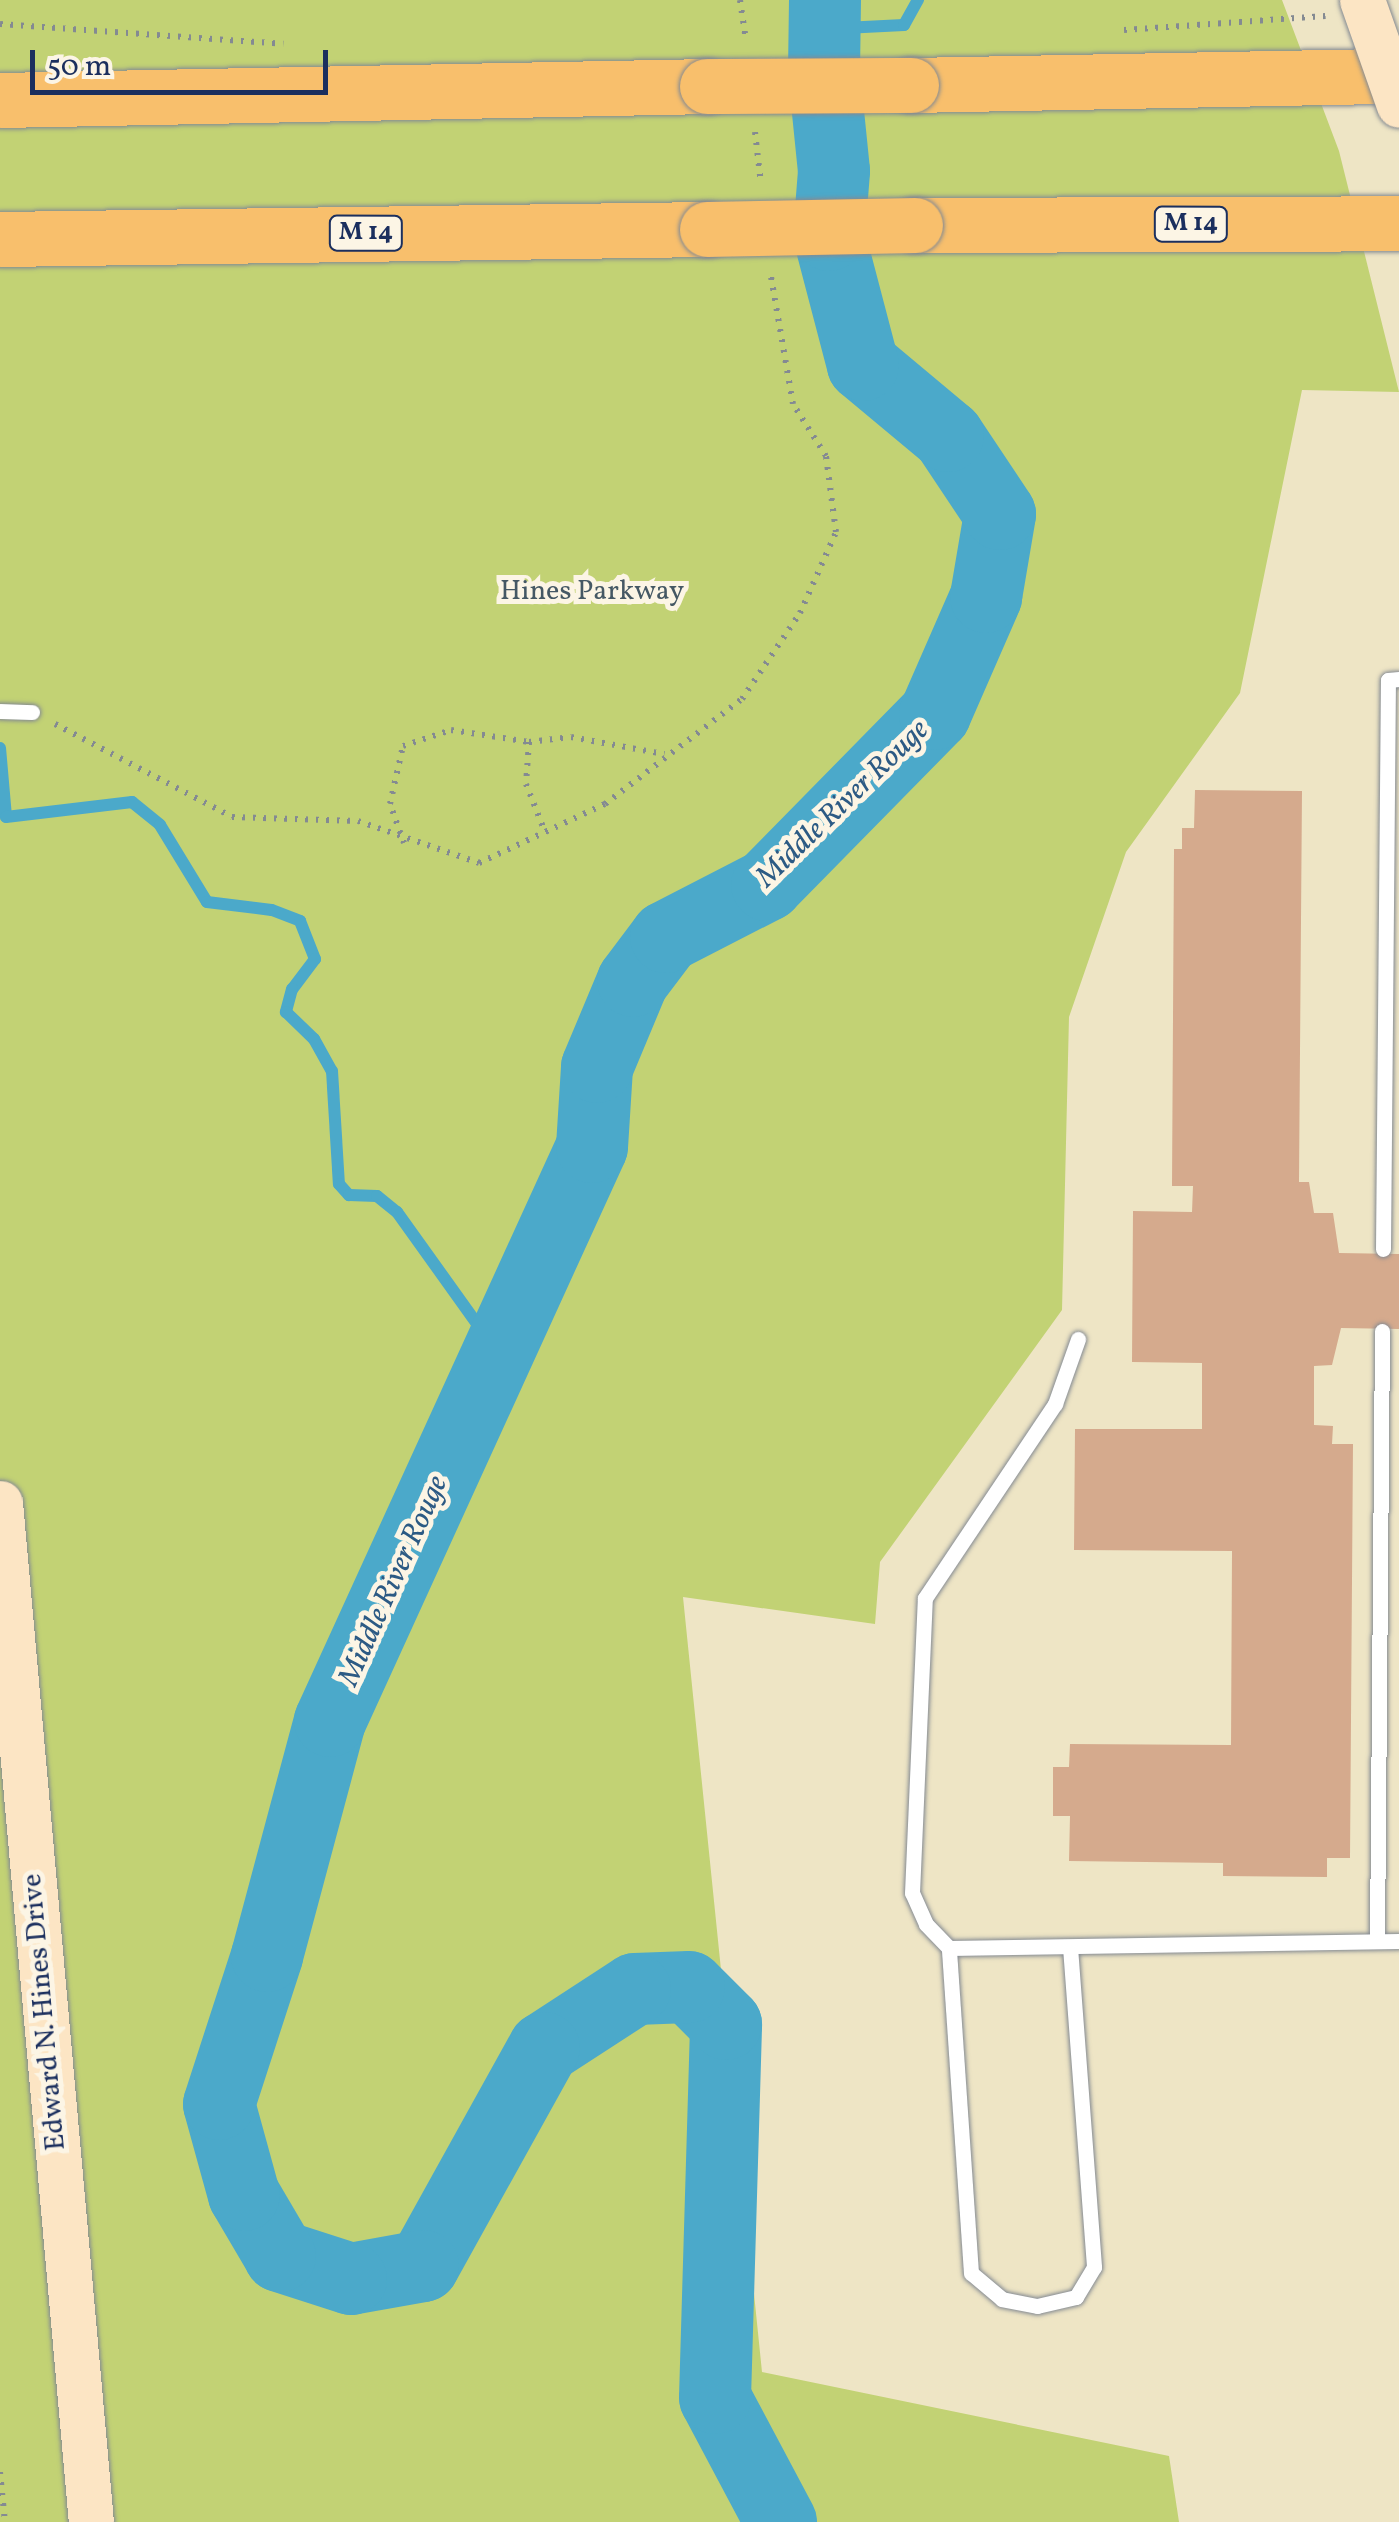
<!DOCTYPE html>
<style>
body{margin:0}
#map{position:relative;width:1399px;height:2522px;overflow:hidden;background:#eee5c5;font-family:Vollkorn,serif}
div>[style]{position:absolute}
.green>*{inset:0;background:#c2d274}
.stream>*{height:12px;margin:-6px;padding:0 6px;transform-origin:6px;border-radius:6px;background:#4ba9ca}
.river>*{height:72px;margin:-36px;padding:0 36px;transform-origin:36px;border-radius:36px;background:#4ba9ca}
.building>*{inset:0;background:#d5aa8d}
.path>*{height:6px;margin-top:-3px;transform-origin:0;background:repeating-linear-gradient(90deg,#848a92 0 2.5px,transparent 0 10.5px)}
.roads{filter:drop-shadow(0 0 2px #848a92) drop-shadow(0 0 2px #848a92)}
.lane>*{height:15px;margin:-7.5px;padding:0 7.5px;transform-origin:7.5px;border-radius:7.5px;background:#fff}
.secondary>*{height:45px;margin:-22.5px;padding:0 22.5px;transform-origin:22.5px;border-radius:22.5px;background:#fce5c4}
.highway>*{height:55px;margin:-27.5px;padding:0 27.5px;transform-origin:27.5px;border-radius:27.5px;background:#f8bf6c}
.bridges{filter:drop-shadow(0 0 2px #848a92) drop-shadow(0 0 2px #848a92)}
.secondary-bridge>*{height:45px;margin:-22.5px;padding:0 22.5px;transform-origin:22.5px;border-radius:22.5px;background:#fce5c4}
.highway-bridge>*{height:55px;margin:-27.5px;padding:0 27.5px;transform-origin:27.5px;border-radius:27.5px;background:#f8bf6c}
span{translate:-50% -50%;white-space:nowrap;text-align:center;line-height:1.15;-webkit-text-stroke:10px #fcf5e5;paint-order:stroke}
.shield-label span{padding:2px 8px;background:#fcf5e5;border:2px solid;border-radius:8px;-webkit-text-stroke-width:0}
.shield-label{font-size:25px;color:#1b2f5e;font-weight:700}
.park-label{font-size:28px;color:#455864}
.street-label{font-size:28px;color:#1b2f5e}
.water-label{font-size:30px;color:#2c5a84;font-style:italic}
.scale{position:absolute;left:30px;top:50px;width:298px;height:45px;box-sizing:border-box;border:5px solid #1b2f5e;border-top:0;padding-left:12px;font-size:30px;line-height:35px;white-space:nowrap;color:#1b2f5e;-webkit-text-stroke:8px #fcf5e5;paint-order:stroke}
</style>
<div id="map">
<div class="green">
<i style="clip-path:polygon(0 0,1282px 0,1339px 151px,1399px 392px,1302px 390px,1240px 693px,1126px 852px,1069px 1017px,1062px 1310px,880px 1562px,875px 1624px,683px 1597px,762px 2372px,1169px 2456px,1179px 2522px,0 2522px)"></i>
</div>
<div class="stream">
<i style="left:824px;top:29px;width:80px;rotate:-2.9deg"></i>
<i style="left:904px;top:25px;width:29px;rotate:-61deg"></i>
<i style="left:0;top:748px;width:69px;rotate:85deg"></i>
<i style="left:6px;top:817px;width:127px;rotate:-6.8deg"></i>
<i style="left:132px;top:802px;width:36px;rotate:39deg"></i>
<i style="left:160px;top:825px;width:90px;rotate:58.6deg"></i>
<i style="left:207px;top:902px;width:65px;rotate:7deg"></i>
<i style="left:272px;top:910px;width:30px;rotate:21deg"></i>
<i style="left:300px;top:921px;width:41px;rotate:68.5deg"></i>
<i style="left:315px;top:959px;width:38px;rotate:127deg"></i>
<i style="left:292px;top:989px;width:24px;rotate:105deg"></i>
<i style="left:286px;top:1012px;width:39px;rotate:44deg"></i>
<i style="left:314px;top:1039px;width:37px;rotate:61deg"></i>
<i style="left:332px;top:1071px;width:113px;rotate:86.5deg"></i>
<i style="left:339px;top:1184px;width:15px;rotate:48deg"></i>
<i style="left:349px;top:1195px;width:28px;rotate:2deg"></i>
<i style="left:377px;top:1196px;width:26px;rotate:39deg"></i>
<i style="left:397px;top:1212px;width:173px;rotate:54.4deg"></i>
</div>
<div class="river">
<i style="left:781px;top:2522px;width:140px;rotate:-118deg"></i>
<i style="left:715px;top:2398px;width:374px;rotate:-88.3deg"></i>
<i style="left:726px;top:2024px;width:52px;rotate:-135deg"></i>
<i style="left:689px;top:1987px;width:54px;rotate:177.9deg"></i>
<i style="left:635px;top:1989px;width:108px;rotate:147deg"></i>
<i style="left:544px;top:2048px;width:249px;rotate:119deg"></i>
<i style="left:423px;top:2266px;width:73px;rotate:169.8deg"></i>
<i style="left:351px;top:2279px;width:75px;rotate:-162.1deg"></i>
<i style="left:280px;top:2256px;width:71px;rotate:-120.5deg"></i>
<i style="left:244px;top:2195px;width:94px;rotate:-105.4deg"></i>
<i style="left:219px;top:2104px;width:156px;rotate:-72deg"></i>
<i style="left:267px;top:1956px;width:243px;rotate:-75deg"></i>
<i style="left:330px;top:1721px;width:631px;rotate:-65.47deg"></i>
<i style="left:592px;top:1147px;width:80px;rotate:-86.4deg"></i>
<i style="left:597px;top:1067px;width:93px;rotate:-67.3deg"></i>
<i style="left:633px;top:981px;width:55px;rotate:-53.1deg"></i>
<i style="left:666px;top:937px;width:114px;rotate:-27.2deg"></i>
<i style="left:767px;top:885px;width:240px;rotate:-45.5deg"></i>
<i style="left:935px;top:714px;width:128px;rotate:-66.4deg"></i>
<i style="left:986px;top:597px;width:84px;rotate:-80.4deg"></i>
<i style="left:1000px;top:514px;width:94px;rotate:-123.7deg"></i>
<i style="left:948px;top:436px;width:111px;rotate:-140.1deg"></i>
<i style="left:863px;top:365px;width:134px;rotate:-104.7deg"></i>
<i style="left:829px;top:235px;width:64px;rotate:-85.5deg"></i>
<i style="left:834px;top:171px;width:100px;rotate:-95.8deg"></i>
<i style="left:824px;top:72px;width:72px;rotate:-89.2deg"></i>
</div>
<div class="building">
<i style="clip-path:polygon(1195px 790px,1302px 791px,1299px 1182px,1309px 1182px,1314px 1213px,1333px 1213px,1339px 1253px,1399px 1254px,1399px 1329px,1341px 1328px,1332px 1365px,1314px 1366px,1314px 1425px,1333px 1426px,1332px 1444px,1353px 1444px,1350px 1858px,1327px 1858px,1327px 1877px,1223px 1876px,1223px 1863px,1069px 1861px,1070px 1816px,1053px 1816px,1053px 1767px,1069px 1767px,1070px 1744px,1231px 1745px,1232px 1551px,1074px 1550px,1075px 1429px,1202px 1429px,1202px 1363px,1132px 1362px,1133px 1211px,1192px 1212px,1193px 1186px,1172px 1186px,1174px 849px,1182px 849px,1182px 828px,1194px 828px)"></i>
</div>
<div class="path">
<i style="left:740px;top:0;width:40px;rotate:81.5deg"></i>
<i style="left:0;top:24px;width:284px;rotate:4deg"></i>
<i style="left:1124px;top:30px;width:202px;rotate:-4deg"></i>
<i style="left:755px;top:132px;width:52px;rotate:83.4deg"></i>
<i style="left:55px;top:724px;width:200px;rotate:27.7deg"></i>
<i style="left:232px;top:817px;width:126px;rotate:1.8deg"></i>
<i style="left:358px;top:821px;width:128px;rotate:19.1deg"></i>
<i style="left:479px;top:863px;width:139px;rotate:-25.1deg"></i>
<i style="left:605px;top:804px;width:173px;rotate:-37.5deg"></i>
<i style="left:742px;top:699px;width:104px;rotate:-56deg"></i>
<i style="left:800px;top:613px;width:89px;rotate:-66deg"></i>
<i style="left:836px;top:532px;width:77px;rotate:-97.5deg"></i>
<i style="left:826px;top:456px;width:62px;rotate:-122.4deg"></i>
<i style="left:793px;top:404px;width:135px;rotate:-99.8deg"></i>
<i style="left:529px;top:742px;width:42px;rotate:94.1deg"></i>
<i style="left:526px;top:784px;width:52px;rotate:68.4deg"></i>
<i style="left:404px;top:843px;width:41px;rotate:-109.7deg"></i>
<i style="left:390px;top:804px;width:59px;rotate:-77.4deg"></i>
<i style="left:403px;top:746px;width:51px;rotate:-18.4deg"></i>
<i style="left:451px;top:730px;width:79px;rotate:8.7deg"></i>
<i style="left:529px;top:742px;width:42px;rotate:-6.8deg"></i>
<i style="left:571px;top:737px;width:95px;rotate:10.4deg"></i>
<i style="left:0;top:2472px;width:50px;rotate:84.3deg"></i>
</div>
<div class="roads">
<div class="lane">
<i style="left:0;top:711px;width:32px;rotate:2deg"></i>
<i style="left:1383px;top:1249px;width:569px;rotate:-89.5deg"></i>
<i style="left:1388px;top:680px;width:11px;rotate:-5deg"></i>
<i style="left:1377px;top:1941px;width:610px;rotate:-89.53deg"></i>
<i style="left:1070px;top:1947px;width:321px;rotate:85.7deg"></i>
<i style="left:1094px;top:2267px;width:35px;rotate:121deg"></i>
<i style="left:1076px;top:2297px;width:40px;rotate:167deg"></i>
<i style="left:1037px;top:2306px;width:36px;rotate:-169deg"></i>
<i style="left:1002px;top:2299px;width:40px;rotate:-140deg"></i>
<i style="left:971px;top:2273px;width:326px;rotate:-93.9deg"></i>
<i style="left:949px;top:1948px;width:450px;rotate:-0.9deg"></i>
<i style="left:949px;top:1948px;width:33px;rotate:-134deg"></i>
<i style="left:926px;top:1924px;width:34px;rotate:-114deg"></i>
<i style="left:912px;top:1893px;width:295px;rotate:-87.5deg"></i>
<i style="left:925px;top:1598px;width:234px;rotate:-56.2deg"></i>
<i style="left:1055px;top:1404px;width:69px;rotate:-70.5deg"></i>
</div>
<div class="secondary">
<i style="left:0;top:1503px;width:1023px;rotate:84.9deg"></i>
</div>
<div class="highway">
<i style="left:911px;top:85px;width:488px;rotate:-1.1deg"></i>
<i style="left:0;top:100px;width:707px;rotate:-1.13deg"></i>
<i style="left:915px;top:225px;width:484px;rotate:-0.2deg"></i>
<i style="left:0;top:239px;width:707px;rotate:-0.81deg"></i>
</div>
</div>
<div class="bridges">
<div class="secondary-bridge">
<i style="left:1362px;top:0;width:111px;rotate:70.6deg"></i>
</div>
<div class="highway-bridge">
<i style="left:707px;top:86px;width:204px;rotate:-0.3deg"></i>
<i style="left:707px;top:229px;width:208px;rotate:-1.1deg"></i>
</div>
</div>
<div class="shield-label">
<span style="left:1191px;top:224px">M 14</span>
<span style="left:366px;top:233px">M 14</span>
</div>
<div class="park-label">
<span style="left:592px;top:592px">Hines Parkway</span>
</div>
<div class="street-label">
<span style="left:45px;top:2012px;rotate:-95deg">Edward N. Hines Drive</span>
</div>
<div class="water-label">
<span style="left:843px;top:804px;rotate:-44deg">Middle River Rouge</span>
<span style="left:394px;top:1581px;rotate:-66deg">Middle River Rouge</span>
</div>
<div class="scale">50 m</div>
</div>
